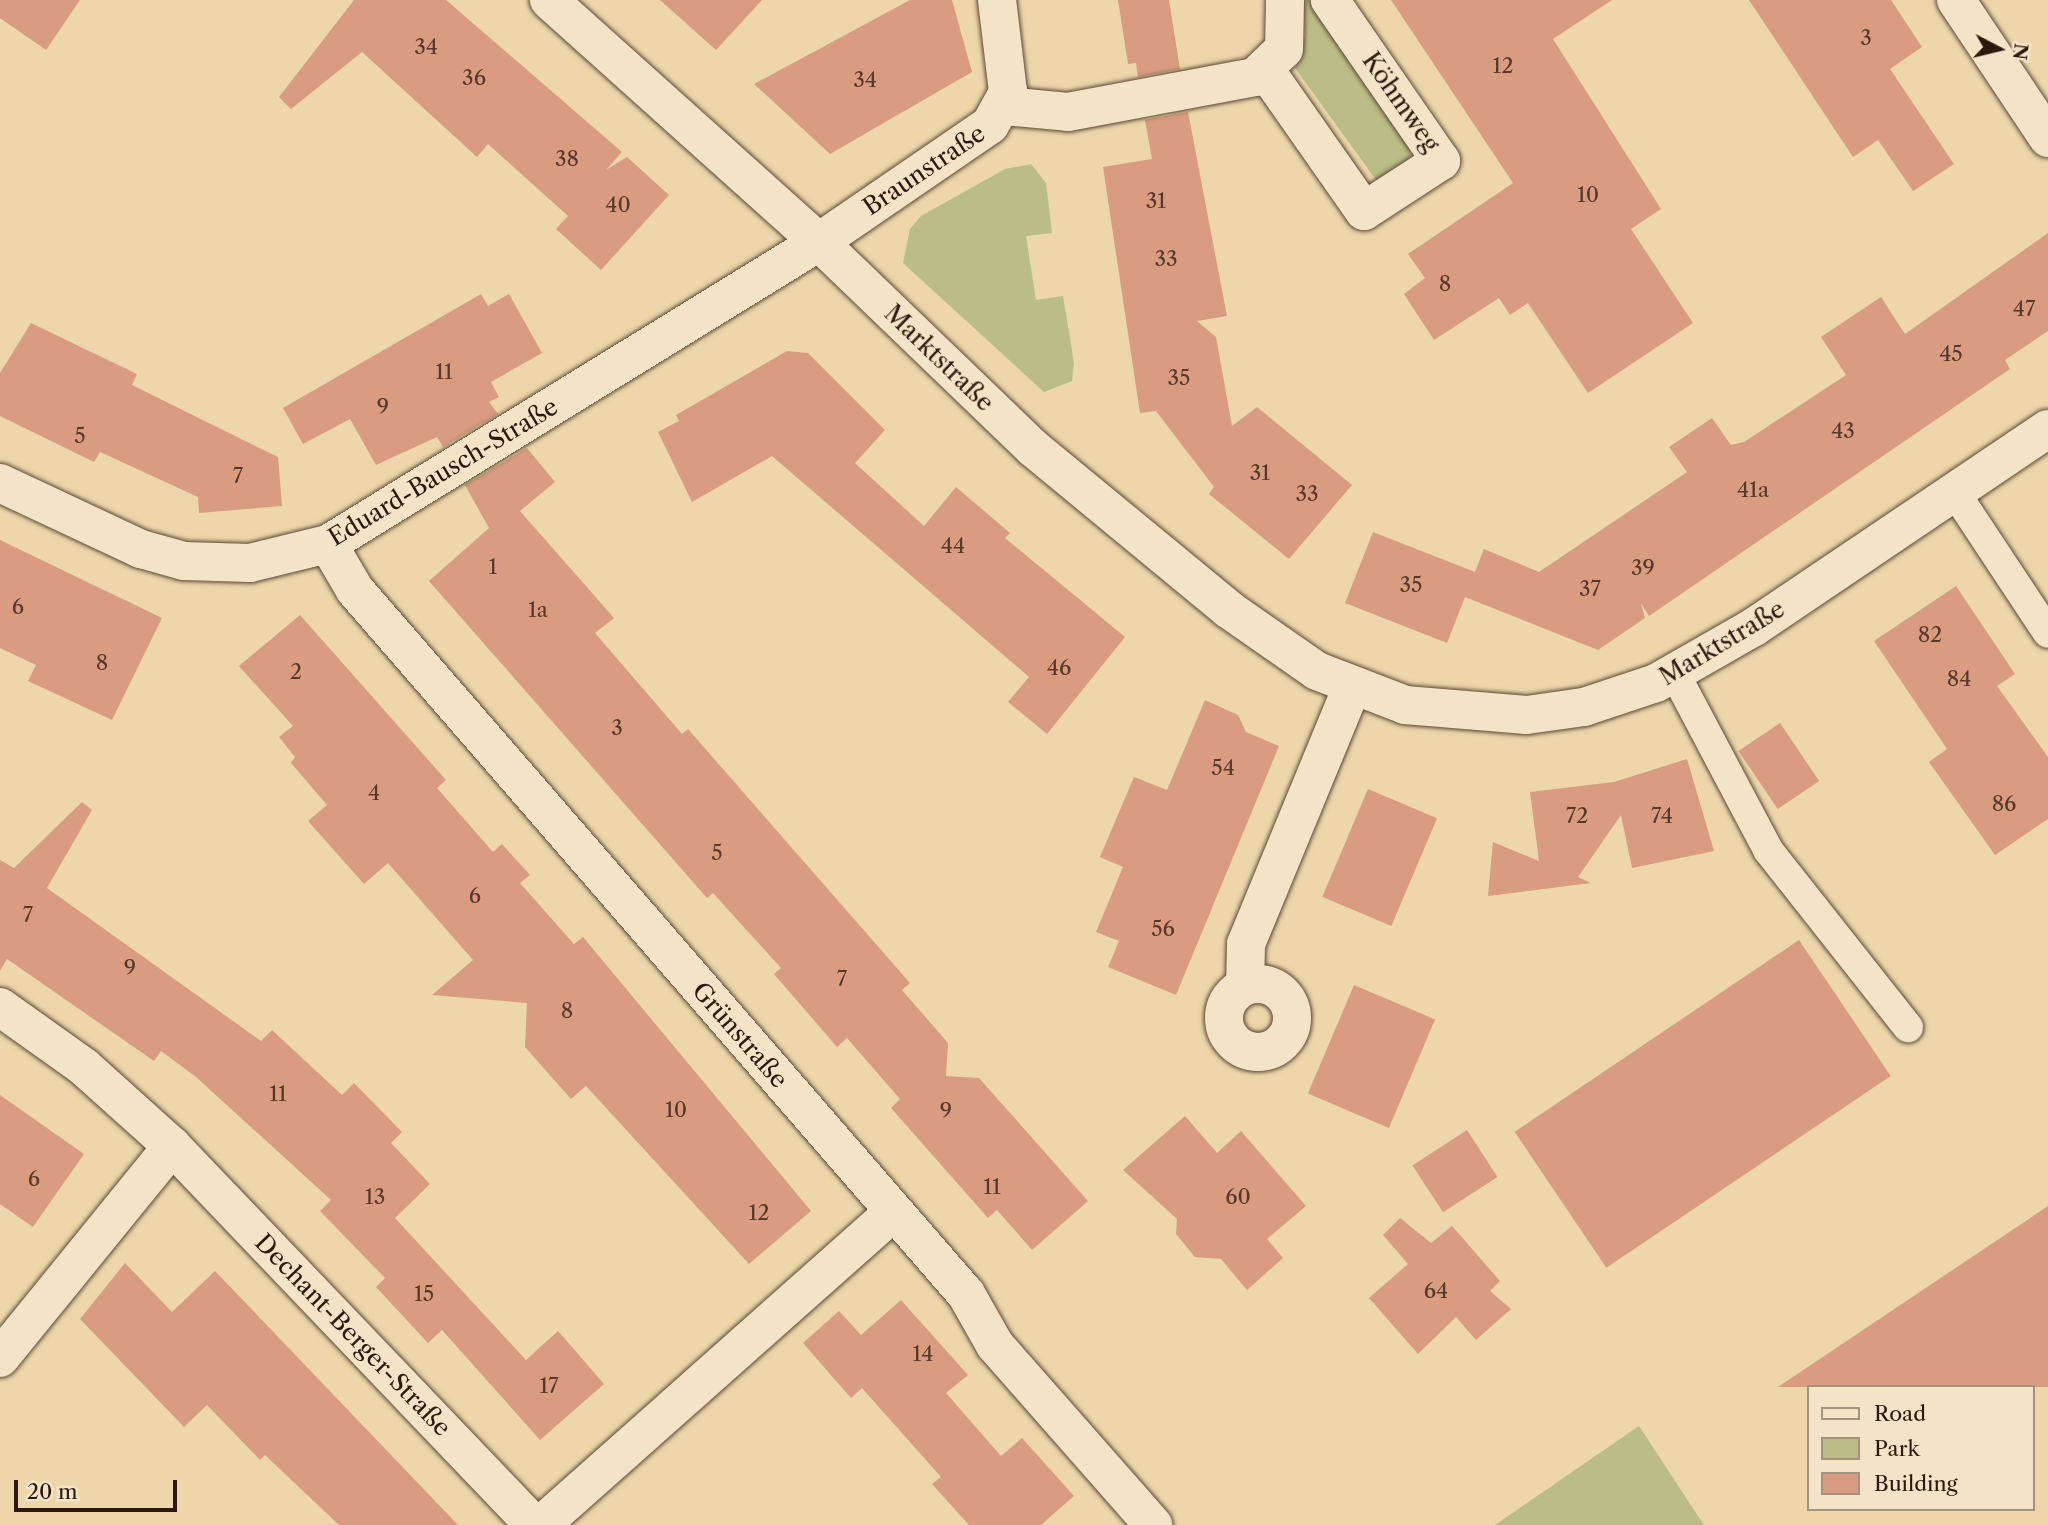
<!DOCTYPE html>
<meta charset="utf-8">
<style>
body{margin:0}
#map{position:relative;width:2048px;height:1525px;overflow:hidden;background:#ecd6aa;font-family:"Libre Caslon Text",serif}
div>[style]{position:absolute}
.green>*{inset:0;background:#bbbd86}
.building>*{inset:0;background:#d99c80;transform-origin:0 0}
.roads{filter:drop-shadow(0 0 2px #5c4834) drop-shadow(0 0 2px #5c4834)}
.service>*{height:30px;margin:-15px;padding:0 15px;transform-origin:15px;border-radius:15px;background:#f3e4c8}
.minor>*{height:38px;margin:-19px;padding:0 19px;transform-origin:19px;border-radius:19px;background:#f3e4c8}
.minor>.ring{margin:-19px;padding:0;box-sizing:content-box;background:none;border:38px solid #f3e4c8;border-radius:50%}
span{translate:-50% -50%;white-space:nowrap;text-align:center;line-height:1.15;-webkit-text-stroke:5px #f3e4c8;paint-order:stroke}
.number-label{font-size:21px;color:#573929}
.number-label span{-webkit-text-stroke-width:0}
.street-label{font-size:24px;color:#2c180c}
.legend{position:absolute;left:1807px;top:1385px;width:228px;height:126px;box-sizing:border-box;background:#f3e4c8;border:2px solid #a3927d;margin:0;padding:9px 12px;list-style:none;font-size:21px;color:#2c180c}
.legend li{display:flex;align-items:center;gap:14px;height:35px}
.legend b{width:35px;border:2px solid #a3927d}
.north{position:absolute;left:1964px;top:14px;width:70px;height:70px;-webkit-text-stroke:5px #f3e4c8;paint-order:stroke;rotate:97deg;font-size:19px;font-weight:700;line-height:28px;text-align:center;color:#2c180c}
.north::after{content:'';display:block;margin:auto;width:24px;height:32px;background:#2c180c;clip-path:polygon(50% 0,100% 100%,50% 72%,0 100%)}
.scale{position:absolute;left:14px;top:1480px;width:163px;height:32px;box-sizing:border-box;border:4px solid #2c180c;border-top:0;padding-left:9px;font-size:21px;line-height:24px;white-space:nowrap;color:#2c180c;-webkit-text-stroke:5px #f3e4c8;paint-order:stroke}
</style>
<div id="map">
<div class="green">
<i style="clip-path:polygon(1303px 0,1314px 0,1411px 147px,1409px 159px,1379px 184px,1295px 68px,1305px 36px)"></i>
<i style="clip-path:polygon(1031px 164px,1046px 183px,1052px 233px,1026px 236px,1036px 300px,1063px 296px,1074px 363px,1072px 381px,1044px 392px,903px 263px,910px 229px,921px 216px,1005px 169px)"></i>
<i style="clip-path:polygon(1639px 1426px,1704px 1525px,1495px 1525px)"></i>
</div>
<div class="building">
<i style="clip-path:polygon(0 0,80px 0,46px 50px,0 18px)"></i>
<i style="clip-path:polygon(354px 0,446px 0,622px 152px,606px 170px,627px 157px,669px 195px,601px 270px,556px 229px,568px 216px,488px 144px,477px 157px,362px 52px,291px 109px,279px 97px)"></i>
<i style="clip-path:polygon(660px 0,762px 0,716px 50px)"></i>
<i style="clip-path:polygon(910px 0,952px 0,972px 72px,830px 154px,754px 84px)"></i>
<i style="clip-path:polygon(1118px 0,1169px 0,1180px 69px,1138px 77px,1136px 63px,1128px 64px)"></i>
<i style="clip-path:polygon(1391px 0,1612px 0,1553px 39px,1661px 209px,1631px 229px,1693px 323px,1588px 393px,1528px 303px,1510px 315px,1499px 298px,1434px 340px,1404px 294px,1425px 278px,1408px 254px,1513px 183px)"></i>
<i style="clip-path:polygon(1749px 0,1891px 0,1922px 47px,1890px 69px,1954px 164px,1913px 191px,1878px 140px,1853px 157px)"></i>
<i style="clip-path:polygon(1188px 112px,1227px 316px,1197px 321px,1216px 337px,1232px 426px,1257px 407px,1352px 485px,1289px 559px,1209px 494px,1214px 487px,1156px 411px,1140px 413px,1103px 167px,1152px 159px,1145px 120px)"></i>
<i style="clip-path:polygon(2048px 233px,2048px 331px,2005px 360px,2010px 369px,1649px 616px,1641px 603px,1645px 618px,1598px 650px,1465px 597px,1447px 643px,1345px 603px,1373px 532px,1475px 572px,1484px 549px,1539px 572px,1687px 472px,1669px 447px,1712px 418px,1731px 445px,1744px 442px,1846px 375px,1821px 337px,1881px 297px,1905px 334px)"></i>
<i style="clip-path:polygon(481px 294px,488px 306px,509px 294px,542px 353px,491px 382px,499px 397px,489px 402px,498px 414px,443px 447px,437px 437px,376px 465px,350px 419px,303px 444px,283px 408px)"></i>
<i style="clip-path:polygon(31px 323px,137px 374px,132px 385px,278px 457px,282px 506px,199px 513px,198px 497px,100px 452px,94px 462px,0 416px,0 373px)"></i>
<i style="clip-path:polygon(787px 351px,808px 353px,885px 430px,855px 463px,924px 526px,956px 487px,1010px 533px,1005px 538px,1125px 637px,1047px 734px,1008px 702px,1029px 677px,772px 456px,692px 502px,658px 432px,679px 421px,676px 415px)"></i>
<i style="clip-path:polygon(527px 448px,555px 482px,520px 511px,614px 618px,595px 633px,682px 734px,688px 729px,910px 983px,902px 990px,948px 1043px,946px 1076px,979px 1078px,1088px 1201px,1032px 1250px,997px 1210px,988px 1218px,891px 1108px,900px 1099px,847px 1038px,837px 1047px,774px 974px,781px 968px,713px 893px,707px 898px,429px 581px,489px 528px,465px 485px)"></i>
<i style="clip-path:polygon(0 540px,162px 618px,112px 720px,28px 681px,36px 665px,0 648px)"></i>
<i style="clip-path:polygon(1956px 586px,2015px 674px,1997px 686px,2048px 757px,2048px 819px,1995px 855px,1929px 762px,1947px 749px,1874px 641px)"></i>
<i style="clip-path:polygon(300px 615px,446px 780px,437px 788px,493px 852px,502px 844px,530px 875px,520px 883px,574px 944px,583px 937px,811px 1211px,749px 1264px,586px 1086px,571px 1099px,525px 1047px,527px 1003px,432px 995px,473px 960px,388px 863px,364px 884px,308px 821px,327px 805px,291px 763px,295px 757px,279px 737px,293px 726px,239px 666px)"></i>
<i style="clip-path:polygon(1205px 700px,1238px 715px,1246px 732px,1279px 746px,1176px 995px,1108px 967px,1119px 941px,1096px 932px,1123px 867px,1100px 857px,1134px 777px,1167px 790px)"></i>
<i style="left:1780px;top:723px;width:70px;height:50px;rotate:56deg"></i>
<i style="clip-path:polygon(1687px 759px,1714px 851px,1632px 868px,1621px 815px,1578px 877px,1591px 883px,1488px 896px,1493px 842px,1539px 861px,1530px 792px,1614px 782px)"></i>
<i style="left:1368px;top:789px;width:75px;height:117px;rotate:23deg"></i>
<i style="clip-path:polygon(82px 802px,92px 810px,47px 888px,261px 1041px,272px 1030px,342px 1095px,354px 1083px,402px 1132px,391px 1143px,430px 1184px,395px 1218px,526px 1360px,558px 1331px,604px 1384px,540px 1440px,442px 1330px,428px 1343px,376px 1287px,385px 1278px,320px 1211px,331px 1200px,196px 1077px,161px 1051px,154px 1061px,7px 959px,0 971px,0 860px,14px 868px)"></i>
<i style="left:1799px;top:940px;width:164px;height:343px;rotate:56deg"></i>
<i style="left:1354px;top:985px;width:88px;height:118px;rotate:23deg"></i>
<i style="clip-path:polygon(0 1095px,84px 1154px,33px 1227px,0 1204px)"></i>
<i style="clip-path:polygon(1185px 1116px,1217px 1153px,1241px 1131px,1306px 1206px,1267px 1239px,1283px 1258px,1247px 1290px,1221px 1259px,1195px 1257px,1176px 1234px,1177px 1219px,1123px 1170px)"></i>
<i style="left:1467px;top:1130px;width:56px;height:65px;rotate:57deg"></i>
<i style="clip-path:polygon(2048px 1206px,2048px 1387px,1778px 1387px)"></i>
<i style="clip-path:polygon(1400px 1218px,1431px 1243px,1452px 1226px,1500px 1281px,1490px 1291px,1511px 1309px,1476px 1340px,1456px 1317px,1418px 1354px,1369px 1298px,1408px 1264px,1383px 1235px)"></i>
<i style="clip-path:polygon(125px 1263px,172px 1312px,215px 1271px,458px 1525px,339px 1525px,265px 1455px,260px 1460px,207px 1405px,184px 1427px,80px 1319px)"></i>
<i style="clip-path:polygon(901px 1300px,968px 1375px,946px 1393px,1001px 1456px,1022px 1438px,1074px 1496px,1041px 1525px,969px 1525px,932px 1484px,941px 1477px,862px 1388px,851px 1398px,803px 1343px,839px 1311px,861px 1335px)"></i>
</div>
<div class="roads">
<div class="service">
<i style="left:1954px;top:491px;width:170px;rotate:56.5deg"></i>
<i style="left:1675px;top:674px;width:199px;rotate:62.1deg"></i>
<i style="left:1768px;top:850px;width:226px;rotate:51.7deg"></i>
</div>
<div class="minor">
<i style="left:549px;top:0;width:363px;rotate:41.9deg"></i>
<i style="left:819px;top:242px;width:297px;rotate:43.9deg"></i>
<i style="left:1033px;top:448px;width:253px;rotate:39.5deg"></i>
<i style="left:1228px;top:609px;width:108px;rotate:34.9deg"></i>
<i style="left:1317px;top:671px;width:94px;rotate:21.1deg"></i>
<i style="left:1405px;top:705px;width:122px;rotate:4.7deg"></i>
<i style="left:1527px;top:715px;width:58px;rotate:-8deg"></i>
<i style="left:1584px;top:707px;width:76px;rotate:-18.4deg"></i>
<i style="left:1656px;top:683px;width:113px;rotate:-29.7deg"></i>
<i style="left:1754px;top:627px;width:354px;rotate:-34deg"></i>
<i style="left:1956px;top:0;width:166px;rotate:56.3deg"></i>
<i style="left:1266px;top:71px;width:171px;rotate:55deg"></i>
<i style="left:1364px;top:211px;width:92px;rotate:-33deg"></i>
<i style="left:1441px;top:161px;width:196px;rotate:-124.6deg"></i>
<i style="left:1005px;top:106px;width:63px;rotate:5.4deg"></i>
<i style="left:1068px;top:112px;width:190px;rotate:-10.6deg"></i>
<i style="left:1255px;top:77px;width:40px;rotate:-44deg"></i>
<i style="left:1284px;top:49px;width:49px;rotate:-88.8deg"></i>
<i style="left:0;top:483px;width:156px;rotate:25.1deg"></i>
<i style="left:141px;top:549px;width:45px;rotate:15.6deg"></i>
<i style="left:184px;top:561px;width:66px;rotate:1.7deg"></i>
<i style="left:250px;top:563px;width:80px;rotate:-13.7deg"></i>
<i style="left:328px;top:544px;width:576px;rotate:-31.59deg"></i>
<i style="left:819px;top:242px;width:207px;rotate:-34.4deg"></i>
<i style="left:990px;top:125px;width:38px;rotate:-61deg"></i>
<i style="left:1008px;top:92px;width:93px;rotate:-96.8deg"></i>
<i style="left:328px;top:544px;width:53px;rotate:59.6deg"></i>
<i style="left:355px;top:590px;width:932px;rotate:49.05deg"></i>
<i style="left:966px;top:1294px;width:59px;rotate:60.4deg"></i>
<i style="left:995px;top:1345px;width:240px;rotate:48.7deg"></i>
<i class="ring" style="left:1224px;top:984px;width:30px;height:30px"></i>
<i style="left:1245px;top:986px;width:42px;rotate:-88.6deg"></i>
<i style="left:1246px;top:944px;width:278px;rotate:-67.6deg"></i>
<i style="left:0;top:1007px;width:103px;rotate:35.5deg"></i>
<i style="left:84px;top:1067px;width:118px;rotate:41.9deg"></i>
<i style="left:172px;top:1146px;width:524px;rotate:46.31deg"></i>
<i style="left:0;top:1358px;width:273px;rotate:-50.9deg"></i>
<i style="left:541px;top:1525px;width:471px;rotate:-41.6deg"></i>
</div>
</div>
<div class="number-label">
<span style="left:1866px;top:38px">3</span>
<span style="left:426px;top:47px">34</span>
<span style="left:1503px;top:66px">12</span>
<span style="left:474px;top:78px">36</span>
<span style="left:865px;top:80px">34</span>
<span style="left:567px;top:159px">38</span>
<span style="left:1588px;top:195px">10</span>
<span style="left:1156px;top:201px">31</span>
<span style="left:618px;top:205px">40</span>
<span style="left:1166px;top:259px">33</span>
<span style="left:1445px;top:284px">8</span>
<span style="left:2024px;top:309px">47</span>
<span style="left:1951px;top:354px">45</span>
<span style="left:444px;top:372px">11</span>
<span style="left:1179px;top:378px">35</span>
<span style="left:383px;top:407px">9</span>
<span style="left:1843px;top:431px">43</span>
<span style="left:80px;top:436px">5</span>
<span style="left:1260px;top:473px">31</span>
<span style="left:238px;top:476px">7</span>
<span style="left:1753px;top:490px">41a</span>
<span style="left:1307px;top:494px">33</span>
<span style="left:953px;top:546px">44</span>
<span style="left:493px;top:567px">1</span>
<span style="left:1643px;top:568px">39</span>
<span style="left:1411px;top:585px">35</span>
<span style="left:1590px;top:589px">37</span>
<span style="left:18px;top:607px">6</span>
<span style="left:538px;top:610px">1a</span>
<span style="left:1930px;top:635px">82</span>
<span style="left:102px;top:663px">8</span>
<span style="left:1059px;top:668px">46</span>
<span style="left:296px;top:672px">2</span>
<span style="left:1959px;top:679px">84</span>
<span style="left:617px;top:728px">3</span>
<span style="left:1223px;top:768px">54</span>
<span style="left:374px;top:793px">4</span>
<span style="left:2004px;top:804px">86</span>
<span style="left:1577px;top:816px">72</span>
<span style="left:1662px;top:816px">74</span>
<span style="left:717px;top:853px">5</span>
<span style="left:475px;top:896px">6</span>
<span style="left:28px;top:915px">7</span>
<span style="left:1163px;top:929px">56</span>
<span style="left:130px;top:968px">9</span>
<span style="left:842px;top:979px">7</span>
<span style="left:567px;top:1011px">8</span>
<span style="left:278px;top:1094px">11</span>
<span style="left:676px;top:1110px">10</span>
<span style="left:946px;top:1111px">9</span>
<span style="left:34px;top:1179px">6</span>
<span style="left:992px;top:1187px">11</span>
<span style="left:375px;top:1197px">13</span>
<span style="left:1238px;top:1197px">60</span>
<span style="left:759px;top:1213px">12</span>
<span style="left:1436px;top:1291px">64</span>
<span style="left:424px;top:1294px">15</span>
<span style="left:923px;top:1354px">14</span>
<span style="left:549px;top:1386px">17</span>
</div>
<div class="street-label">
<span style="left:1401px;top:102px;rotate:55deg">Köhmweg</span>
<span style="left:924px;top:170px;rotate:-34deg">Braunstraße</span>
<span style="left:939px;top:358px;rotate:44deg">Marktstraße</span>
<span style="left:443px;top:472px;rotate:-31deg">Eduard-Bausch-Straße</span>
<span style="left:1722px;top:643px;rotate:-31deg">Marktstraße</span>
<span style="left:740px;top:1035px;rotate:49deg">Grünstraße</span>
<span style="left:353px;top:1335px;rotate:46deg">Dechant-Berger-Straße</span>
</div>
<ul class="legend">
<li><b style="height:9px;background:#f3e4c8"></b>Road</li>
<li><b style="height:19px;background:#bbbd86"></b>Park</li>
<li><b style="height:19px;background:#d99c80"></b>Building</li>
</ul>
<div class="north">N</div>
<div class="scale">20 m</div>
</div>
